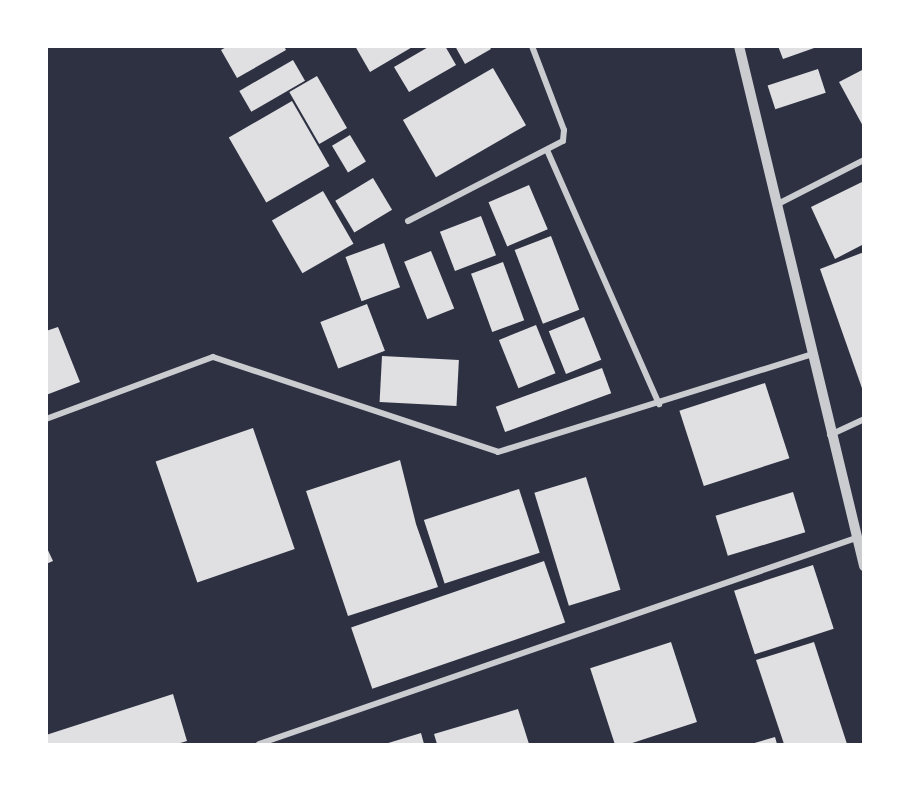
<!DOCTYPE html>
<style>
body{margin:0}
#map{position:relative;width:910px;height:791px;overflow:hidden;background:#2d3142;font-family:"Asap Condensed",sans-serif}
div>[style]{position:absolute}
.building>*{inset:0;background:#e0e0e3;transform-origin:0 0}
.minor>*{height:6px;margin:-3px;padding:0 3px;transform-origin:3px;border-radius:3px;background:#caccd0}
.tertiary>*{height:10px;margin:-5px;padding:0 5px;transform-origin:5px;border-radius:5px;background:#caccd0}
span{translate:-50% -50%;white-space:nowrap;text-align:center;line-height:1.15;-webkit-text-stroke:4.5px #fff;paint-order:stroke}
.frame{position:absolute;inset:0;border:48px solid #fff;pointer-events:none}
</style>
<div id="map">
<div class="building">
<i style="clip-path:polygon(228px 46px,284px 46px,286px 50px,237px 78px,221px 50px)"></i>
<i style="clip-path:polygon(355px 46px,414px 46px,370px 72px)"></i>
<i style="clip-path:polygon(430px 46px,445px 46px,456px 65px,409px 92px,394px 67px)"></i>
<i style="clip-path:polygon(455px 46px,489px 46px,491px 49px,465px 64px)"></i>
<i style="clip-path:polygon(778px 46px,817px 46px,817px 47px,783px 59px)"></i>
<i style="left:293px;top:60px;width:24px;height:62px;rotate:60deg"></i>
<i style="left:493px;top:68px;width:66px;height:104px;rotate:60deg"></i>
<i style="left:818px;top:69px;width:25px;height:53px;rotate:72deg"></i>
<i style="clip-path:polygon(864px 69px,864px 128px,839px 82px)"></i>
<i style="left:317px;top:76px;width:60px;height:32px;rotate:60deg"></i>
<i style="left:292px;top:101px;width:75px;height:73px;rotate:60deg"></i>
<i style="left:350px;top:135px;width:31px;height:21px;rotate:59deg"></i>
<i style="left:373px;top:178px;width:37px;height:44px;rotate:59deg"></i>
<i style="clip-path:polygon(864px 181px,864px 244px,835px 259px,811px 207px)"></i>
<i style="left:529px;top:185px;width:48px;height:44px;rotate:67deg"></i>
<i style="left:323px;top:191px;width:61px;height:59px;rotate:60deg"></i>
<i style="left:481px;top:216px;width:42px;height:44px;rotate:69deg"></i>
<i style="left:551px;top:236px;width:79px;height:39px;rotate:69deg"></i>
<i style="left:384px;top:243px;width:47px;height:41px;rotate:70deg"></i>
<i style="left:431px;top:251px;width:62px;height:29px;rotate:68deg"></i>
<i style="clip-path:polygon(864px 252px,864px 391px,863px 391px,820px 269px)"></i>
<i style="left:503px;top:262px;width:62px;height:34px;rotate:70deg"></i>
<i style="left:367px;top:304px;width:50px;height:50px;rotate:69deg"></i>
<i style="left:584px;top:317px;width:46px;height:38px;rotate:68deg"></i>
<i style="left:536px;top:325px;width:52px;height:40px;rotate:68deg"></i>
<i style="clip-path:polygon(58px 327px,80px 382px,46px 395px,46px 331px)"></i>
<i style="left:382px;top:356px;width:77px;height:46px;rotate:3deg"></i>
<i style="left:602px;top:368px;width:27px;height:113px;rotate:70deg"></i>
<i style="left:765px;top:383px;width:79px;height:90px;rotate:72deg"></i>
<i style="left:253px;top:428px;width:128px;height:103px;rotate:71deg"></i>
<i style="clip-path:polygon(400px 460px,416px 524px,438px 587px,348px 616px,306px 491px)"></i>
<i style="left:586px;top:477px;width:118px;height:54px;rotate:73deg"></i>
<i style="left:519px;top:489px;width:67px;height:100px;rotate:72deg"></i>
<i style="left:793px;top:492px;width:42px;height:81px;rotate:73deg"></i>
<i style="clip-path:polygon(46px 546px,53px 561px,46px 564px)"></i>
<i style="left:544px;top:561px;width:65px;height:204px;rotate:71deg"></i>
<i style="left:813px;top:565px;width:67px;height:83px;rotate:72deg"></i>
<i style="left:671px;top:642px;width:84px;height:85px;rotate:72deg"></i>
<i style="clip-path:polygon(814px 642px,847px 744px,784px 744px,756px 660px)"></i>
<i style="clip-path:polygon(173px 694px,187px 741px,177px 744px,46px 744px,46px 735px)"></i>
<i style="clip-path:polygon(518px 709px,529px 744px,437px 744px,434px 734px)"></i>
<i style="clip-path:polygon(421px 733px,424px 744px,385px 744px)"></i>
<i style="clip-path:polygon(775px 737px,777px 744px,751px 744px)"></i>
</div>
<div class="minor">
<i style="left:547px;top:150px;width:278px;rotate:66.2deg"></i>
<i style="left:776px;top:205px;width:99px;rotate:-27.1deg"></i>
<i style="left:408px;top:221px;width:174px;rotate:-27.3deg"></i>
<i style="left:563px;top:141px;width:11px;rotate:-85deg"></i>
<i style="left:564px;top:130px;width:90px;rotate:-110.9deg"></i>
<i style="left:46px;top:419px;width:178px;rotate:-20.4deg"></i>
<i style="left:213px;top:357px;width:300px;rotate:18.4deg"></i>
<i style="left:498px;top:452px;width:330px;rotate:-17.3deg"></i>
<i style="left:830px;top:435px;width:38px;rotate:-25deg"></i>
<i style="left:259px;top:744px;width:632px;rotate:-19.04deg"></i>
</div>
<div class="tertiary">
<i style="left:739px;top:46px;width:535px;rotate:76.48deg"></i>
</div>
<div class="frame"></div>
</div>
